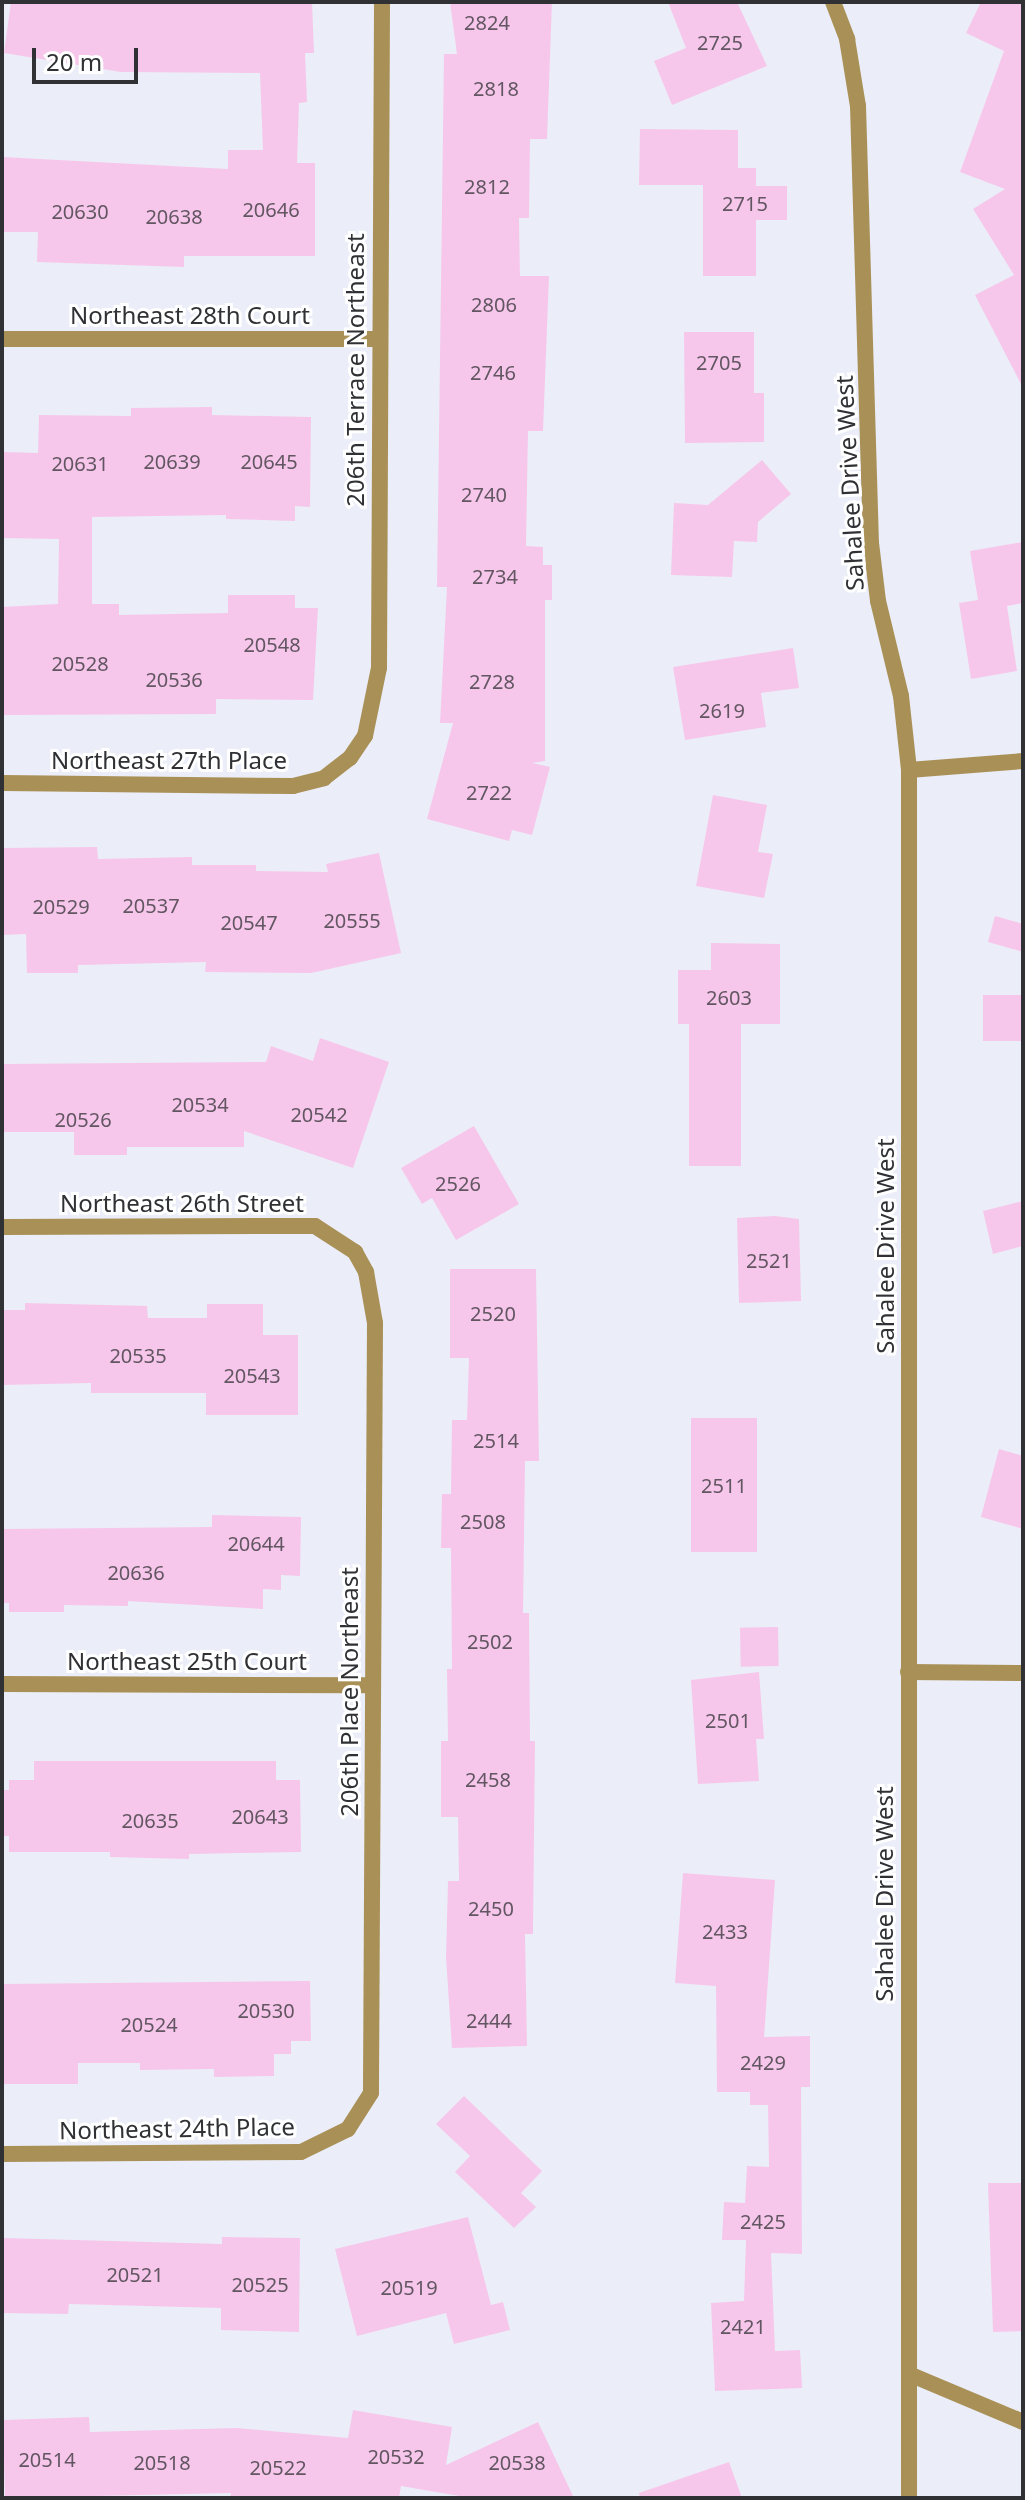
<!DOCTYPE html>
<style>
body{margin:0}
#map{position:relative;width:1025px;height:2500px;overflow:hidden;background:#ebeef8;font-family:"Noto Sans",sans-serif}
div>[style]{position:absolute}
.building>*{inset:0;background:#f7c7eb;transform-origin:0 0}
.service>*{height:16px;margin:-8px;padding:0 8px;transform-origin:8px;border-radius:8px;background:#a99057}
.minor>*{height:16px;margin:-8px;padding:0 8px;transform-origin:8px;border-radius:8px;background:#a99057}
span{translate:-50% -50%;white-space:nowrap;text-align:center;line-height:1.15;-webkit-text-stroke:6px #fff;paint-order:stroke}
.number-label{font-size:20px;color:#625662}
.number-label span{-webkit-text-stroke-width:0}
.street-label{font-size:24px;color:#303135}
.frame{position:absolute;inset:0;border:4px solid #303135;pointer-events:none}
.scale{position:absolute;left:32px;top:48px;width:106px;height:36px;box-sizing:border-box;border:4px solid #303135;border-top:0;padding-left:10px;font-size:24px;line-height:28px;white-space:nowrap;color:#303135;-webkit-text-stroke:6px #fff;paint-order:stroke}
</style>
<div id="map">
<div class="building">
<i style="clip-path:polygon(11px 2px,312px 2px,314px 53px,305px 53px,307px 102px,299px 103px,297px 163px,315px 163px,315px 256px,184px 256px,184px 267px,37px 262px,38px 232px,2px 232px,2px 157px,228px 169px,228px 150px,263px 150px,260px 73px,121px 72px,4px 53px)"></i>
<i style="clip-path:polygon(450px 2px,552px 2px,547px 139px,530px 139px,529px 218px,519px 218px,520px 276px,549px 276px,543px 431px,528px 431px,526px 546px,543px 547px,543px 565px,552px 565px,552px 600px,545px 600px,545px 761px,532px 763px,550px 767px,532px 835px,512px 830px,509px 841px,427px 819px,453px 723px,440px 723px,447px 587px,437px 587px,444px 54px,457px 54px)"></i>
<i style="clip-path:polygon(668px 2px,737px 2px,767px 66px,672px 105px,654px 61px,686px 48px)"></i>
<i style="clip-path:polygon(981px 2px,1023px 2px,1023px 388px,975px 295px,1014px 275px,973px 209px,1005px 189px,960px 172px,1004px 51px,966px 33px)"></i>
<i style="clip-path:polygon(640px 129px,738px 130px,738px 168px,756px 168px,756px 186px,787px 186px,787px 220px,756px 220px,756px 276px,703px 276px,703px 185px,639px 185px)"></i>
<i style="clip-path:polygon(684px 332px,754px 332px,754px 393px,764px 393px,764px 442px,685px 443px)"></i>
<i style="clip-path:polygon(212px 407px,212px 415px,311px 417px,310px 507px,295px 506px,295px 521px,226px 519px,226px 515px,92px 517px,92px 604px,119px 604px,119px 615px,228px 613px,228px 595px,295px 595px,295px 608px,318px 608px,313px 700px,216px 699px,216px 714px,2px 715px,2px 607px,58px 604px,59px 539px,2px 538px,2px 452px,38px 453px,39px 415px,131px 416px,131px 408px)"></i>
<i style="clip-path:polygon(762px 460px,791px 494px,758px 522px,757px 542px,734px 541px,732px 577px,671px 575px,674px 503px,708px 505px)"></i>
<i style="clip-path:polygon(1023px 542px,1023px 603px,1007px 606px,1017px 671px,971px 679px,959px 603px,978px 600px,970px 551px)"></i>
<i style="clip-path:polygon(793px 648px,799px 688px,761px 693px,766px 727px,685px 740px,673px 667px)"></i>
<i style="clip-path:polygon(713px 795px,767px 805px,758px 852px,773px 854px,764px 898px,696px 886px)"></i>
<i style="clip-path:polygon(97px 847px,98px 859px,192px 857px,192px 865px,256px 865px,256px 871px,328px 872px,326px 864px,379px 853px,401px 953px,311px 973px,205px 972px,206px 962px,78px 965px,78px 973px,27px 973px,26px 934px,2px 935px,2px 848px)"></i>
<i style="clip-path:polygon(995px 916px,1023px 924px,1023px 952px,988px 942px)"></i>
<i style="clip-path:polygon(711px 943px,780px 944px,780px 1024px,741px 1024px,741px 1166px,689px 1166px,689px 1024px,678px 1024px,678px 970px,711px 970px)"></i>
<i style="left:983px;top:995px;width:40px;height:46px"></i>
<i style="clip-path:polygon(320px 1038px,389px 1062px,353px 1168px,244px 1131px,244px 1147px,127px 1147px,127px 1155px,74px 1155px,74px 1132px,2px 1132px,2px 1064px,266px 1062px,271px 1046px,313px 1061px)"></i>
<i style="clip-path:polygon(474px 1126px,519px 1204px,456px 1240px,432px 1198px,422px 1204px,401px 1168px)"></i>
<i style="clip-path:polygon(1023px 1201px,1023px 1246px,993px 1254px,983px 1211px)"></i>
<i style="clip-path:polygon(775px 1216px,799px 1219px,801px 1301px,739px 1303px,737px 1218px)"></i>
<i style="clip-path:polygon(450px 1269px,536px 1269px,539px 1461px,525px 1461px,523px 1613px,529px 1613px,530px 1741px,535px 1741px,533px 1934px,525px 1934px,527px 2046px,452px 2048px,446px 1957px,448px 1881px,459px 1881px,458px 1817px,441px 1817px,441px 1741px,448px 1741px,447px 1669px,452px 1669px,451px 1548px,441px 1548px,442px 1494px,451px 1494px,452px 1420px,467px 1420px,469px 1358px,450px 1358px)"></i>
<i style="clip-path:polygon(25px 1303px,147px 1306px,148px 1318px,207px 1318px,207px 1304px,263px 1304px,263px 1335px,298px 1335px,298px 1415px,206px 1415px,206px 1393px,91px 1393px,91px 1383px,2px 1385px,2px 1310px,25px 1310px)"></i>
<i style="left:691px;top:1418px;width:66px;height:134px"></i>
<i style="clip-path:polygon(999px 1449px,1023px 1456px,1023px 1529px,981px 1517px)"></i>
<i style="clip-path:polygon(212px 1515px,301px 1517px,300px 1576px,281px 1575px,281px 1590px,263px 1589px,263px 1609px,128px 1601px,128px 1606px,64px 1605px,64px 1612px,9px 1612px,9px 1603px,2px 1603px,2px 1529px,212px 1527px)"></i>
<i style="left:778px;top:1627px;width:39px;height:38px;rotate:89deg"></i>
<i style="clip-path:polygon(759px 1672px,764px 1739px,756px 1739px,759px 1781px,698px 1784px,691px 1680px)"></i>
<i style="clip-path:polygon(34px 1761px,276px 1761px,276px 1780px,300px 1780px,301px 1852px,189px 1854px,189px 1859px,110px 1857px,110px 1852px,9px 1852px,9px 1836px,2px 1836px,2px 1790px,9px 1790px,9px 1780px,34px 1780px)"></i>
<i style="clip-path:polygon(683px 1873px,775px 1880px,764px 2037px,810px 2036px,810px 2087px,801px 2087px,802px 2254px,771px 2253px,775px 2351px,800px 2350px,802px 2388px,715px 2391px,711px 2303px,744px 2301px,746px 2240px,722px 2240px,724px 2202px,745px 2203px,747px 2166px,769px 2167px,768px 2105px,750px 2105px,750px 2092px,717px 2092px,716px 1986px,675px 1983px)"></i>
<i style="clip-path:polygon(310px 1981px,311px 2041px,291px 2041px,291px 2054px,274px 2054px,274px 2076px,214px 2077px,214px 2069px,140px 2070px,140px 2063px,78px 2063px,78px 2084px,3px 2084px,2px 1984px)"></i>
<i style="clip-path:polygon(464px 2096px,542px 2171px,521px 2193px,536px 2207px,514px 2228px,455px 2172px,470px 2156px,436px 2124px)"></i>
<i style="clip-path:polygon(988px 2183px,1023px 2183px,1023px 2331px,993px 2332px)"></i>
<i style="clip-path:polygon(468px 2217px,491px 2305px,503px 2302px,510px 2330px,454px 2344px,446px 2313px,357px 2336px,335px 2249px)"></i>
<i style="clip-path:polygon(222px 2237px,300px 2238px,299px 2332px,221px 2330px,221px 2308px,69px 2304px,68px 2314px,2px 2313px,2px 2238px,222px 2244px)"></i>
<i style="clip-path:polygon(353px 2410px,452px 2427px,446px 2465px,538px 2422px,574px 2498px,471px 2498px,401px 2486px,399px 2498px,230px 2498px,231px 2493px,5px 2498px,3px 2420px,89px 2417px,90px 2432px,237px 2428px,348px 2438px)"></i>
<i style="clip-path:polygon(729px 2462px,742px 2498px,640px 2498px,639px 2493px)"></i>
</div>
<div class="service">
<i style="left:909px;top:2374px;width:124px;rotate:22.8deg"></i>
</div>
<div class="minor">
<i style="left:833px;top:2px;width:40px;rotate:69deg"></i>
<i style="left:847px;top:39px;width:68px;rotate:80.7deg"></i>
<i style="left:858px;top:106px;width:437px;rotate:88.3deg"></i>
<i style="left:871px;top:543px;width:58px;rotate:83.1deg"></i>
<i style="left:878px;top:601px;width:98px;rotate:76.4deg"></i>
<i style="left:901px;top:696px;width:74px;rotate:83.8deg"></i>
<i style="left:909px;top:770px;width:1728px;rotate:90deg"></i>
<i style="left:2px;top:339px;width:376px"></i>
<i style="left:909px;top:770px;width:114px;rotate:-4.5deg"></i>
<i style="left:2px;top:783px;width:291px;rotate:0.6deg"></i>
<i style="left:293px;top:786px;width:32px;rotate:-14deg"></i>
<i style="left:324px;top:778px;width:33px;rotate:-38deg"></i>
<i style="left:350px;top:758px;width:27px;rotate:-56deg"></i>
<i style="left:365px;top:736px;width:69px;rotate:-78.4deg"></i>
<i style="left:379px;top:668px;width:666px;rotate:-89.74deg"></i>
<i style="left:2px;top:1227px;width:313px;rotate:-0.2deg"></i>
<i style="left:315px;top:1226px;width:48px;rotate:33deg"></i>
<i style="left:355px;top:1252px;width:23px;rotate:61deg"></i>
<i style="left:366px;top:1272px;width:52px;rotate:80deg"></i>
<i style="left:375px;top:1323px;width:770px;rotate:90.3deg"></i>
<i style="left:371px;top:2093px;width:43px;rotate:122.6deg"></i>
<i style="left:348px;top:2129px;width:52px;rotate:153.9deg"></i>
<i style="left:301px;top:2152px;width:299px;rotate:179.6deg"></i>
<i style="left:908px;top:1672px;width:115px;rotate:0.5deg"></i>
<i style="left:2px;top:1684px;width:370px;rotate:0.2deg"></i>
</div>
<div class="number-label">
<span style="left:487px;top:22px">2824</span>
<span style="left:720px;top:42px">2725</span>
<span style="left:496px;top:88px">2818</span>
<span style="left:487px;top:186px">2812</span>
<span style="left:745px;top:203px">2715</span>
<span style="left:271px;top:209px">20646</span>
<span style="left:80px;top:211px">20630</span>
<span style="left:174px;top:216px">20638</span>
<span style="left:494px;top:304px">2806</span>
<span style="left:719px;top:362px">2705</span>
<span style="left:493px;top:372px">2746</span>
<span style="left:172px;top:461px">20639</span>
<span style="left:269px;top:461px">20645</span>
<span style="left:80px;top:463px">20631</span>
<span style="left:484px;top:494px">2740</span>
<span style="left:495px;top:576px">2734</span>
<span style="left:272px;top:644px">20548</span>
<span style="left:80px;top:663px">20528</span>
<span style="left:174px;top:679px">20536</span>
<span style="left:492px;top:681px">2728</span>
<span style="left:722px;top:710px">2619</span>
<span style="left:489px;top:792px">2722</span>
<span style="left:151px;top:905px">20537</span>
<span style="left:61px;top:906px">20529</span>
<span style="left:352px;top:920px">20555</span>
<span style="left:249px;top:922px">20547</span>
<span style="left:729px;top:997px">2603</span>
<span style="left:200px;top:1104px">20534</span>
<span style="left:319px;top:1114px">20542</span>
<span style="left:83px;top:1119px">20526</span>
<span style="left:458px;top:1183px">2526</span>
<span style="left:769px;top:1260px">2521</span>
<span style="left:493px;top:1313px">2520</span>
<span style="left:138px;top:1355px">20535</span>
<span style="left:252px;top:1375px">20543</span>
<span style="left:496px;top:1440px">2514</span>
<span style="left:724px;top:1485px">2511</span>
<span style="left:483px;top:1521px">2508</span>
<span style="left:256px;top:1543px">20644</span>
<span style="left:136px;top:1572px">20636</span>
<span style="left:490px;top:1641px">2502</span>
<span style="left:728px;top:1720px">2501</span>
<span style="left:488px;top:1779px">2458</span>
<span style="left:260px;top:1816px">20643</span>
<span style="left:150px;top:1820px">20635</span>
<span style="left:491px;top:1908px">2450</span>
<span style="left:725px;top:1931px">2433</span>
<span style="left:266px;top:2010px">20530</span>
<span style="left:489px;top:2020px">2444</span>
<span style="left:149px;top:2024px">20524</span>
<span style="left:763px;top:2062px">2429</span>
<span style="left:763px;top:2221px">2425</span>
<span style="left:135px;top:2274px">20521</span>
<span style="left:260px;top:2284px">20525</span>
<span style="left:409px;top:2287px">20519</span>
<span style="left:743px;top:2326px">2421</span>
<span style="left:396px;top:2456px">20532</span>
<span style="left:47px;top:2459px">20514</span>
<span style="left:162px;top:2462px">20518</span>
<span style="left:517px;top:2462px">20538</span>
<span style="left:278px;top:2467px">20522</span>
</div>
<div class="street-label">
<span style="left:190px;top:315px">Northeast 28th Court</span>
<span style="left:355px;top:370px;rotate:-90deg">206th Terrace Northeast</span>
<span style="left:849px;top:483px;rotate:-93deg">Sahalee Drive West</span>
<span style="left:169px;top:760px">Northeast 27th Place</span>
<span style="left:182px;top:1203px">Northeast 26th Street</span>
<span style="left:885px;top:1246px;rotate:-90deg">Sahalee Drive West</span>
<span style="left:187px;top:1661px">Northeast 25th Court</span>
<span style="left:349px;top:1692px;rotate:-90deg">206th Place Northeast</span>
<span style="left:884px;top:1894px;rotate:-90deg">Sahalee Drive West</span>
<span style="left:177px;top:2128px;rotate:-1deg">Northeast 24th Place</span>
</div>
<div class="frame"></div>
<div class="scale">20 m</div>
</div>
